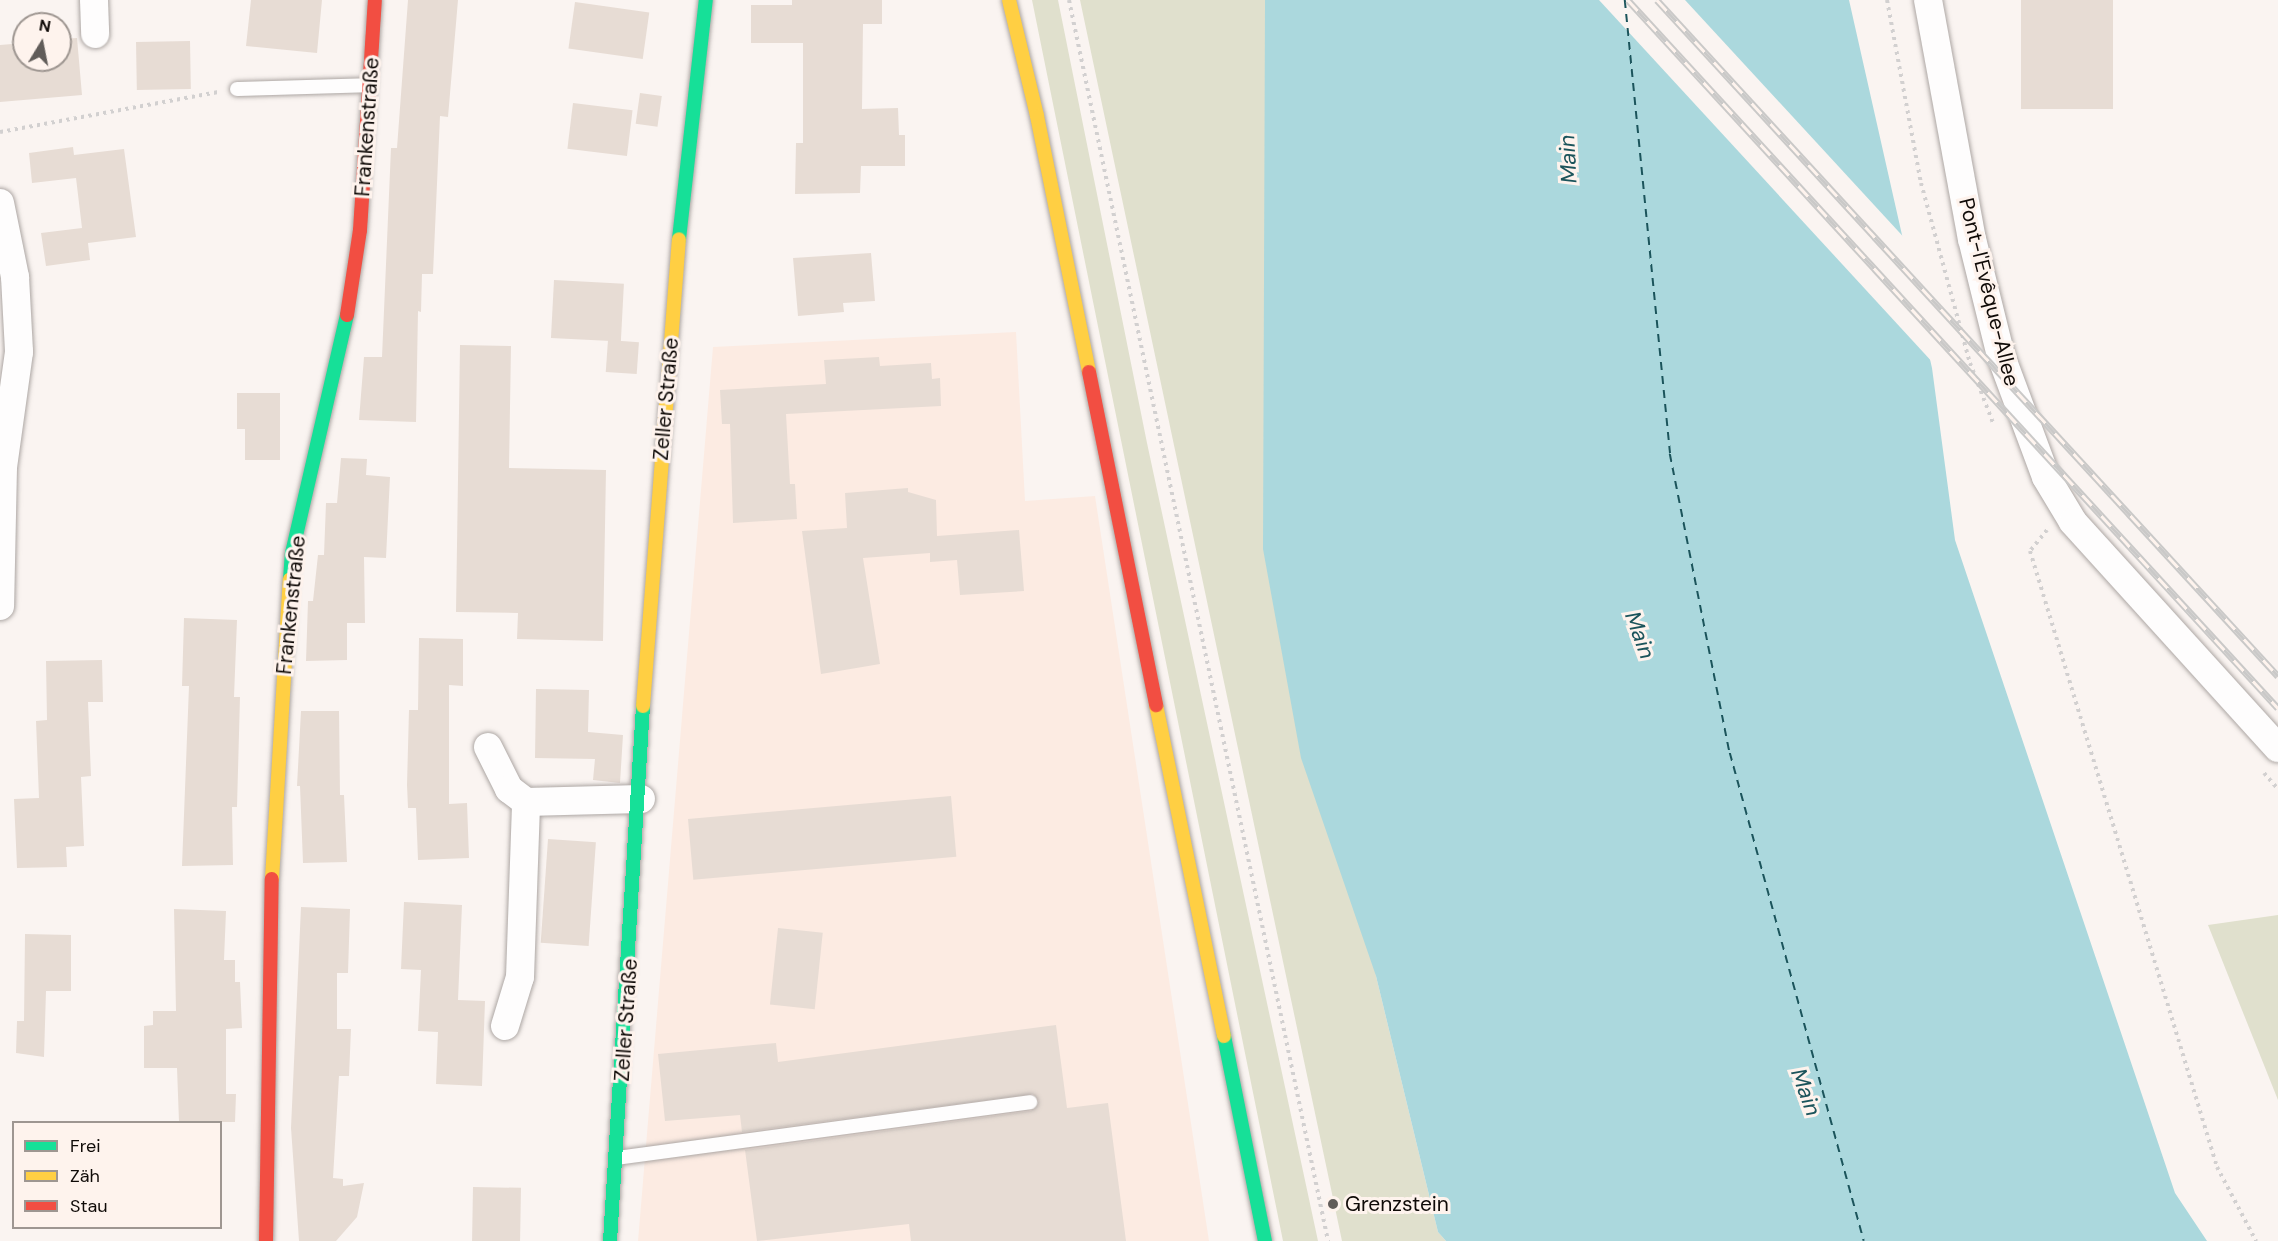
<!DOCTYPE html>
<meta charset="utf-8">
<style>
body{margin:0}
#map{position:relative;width:2278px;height:1241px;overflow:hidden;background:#faf4f1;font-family:"DM Sans",sans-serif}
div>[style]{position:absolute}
.built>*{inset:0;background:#fcebe2}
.green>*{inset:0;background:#e0e0cd}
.water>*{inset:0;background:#abd8dd}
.pier>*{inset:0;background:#faf4f1}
.ferry>*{height:1.5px;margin-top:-0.75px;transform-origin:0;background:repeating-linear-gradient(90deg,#1b545b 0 8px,transparent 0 14px)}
.building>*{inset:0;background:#e7dcd4;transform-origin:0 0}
.path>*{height:4px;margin-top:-2px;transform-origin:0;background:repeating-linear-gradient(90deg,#d2d0d0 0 3px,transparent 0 7.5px)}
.roads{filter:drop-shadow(0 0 2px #ada7a4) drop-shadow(0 0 2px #ada7a4)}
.lane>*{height:14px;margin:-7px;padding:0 7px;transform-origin:7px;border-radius:7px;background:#fefdfd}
.street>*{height:28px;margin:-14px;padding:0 14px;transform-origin:14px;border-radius:14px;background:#fefdfd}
.fast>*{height:14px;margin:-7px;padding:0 7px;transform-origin:7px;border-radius:7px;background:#16e098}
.slow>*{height:14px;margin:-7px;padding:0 7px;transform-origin:7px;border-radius:7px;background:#ffcf43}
.jam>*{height:14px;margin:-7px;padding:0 7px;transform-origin:7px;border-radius:7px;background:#f24e42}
.rail>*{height:7px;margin-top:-3.5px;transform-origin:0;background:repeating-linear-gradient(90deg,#fef3ed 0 14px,#cac9c8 0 28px);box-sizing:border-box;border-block:2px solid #cac9c8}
.dots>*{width:16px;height:16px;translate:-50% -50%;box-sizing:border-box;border:3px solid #fef3ed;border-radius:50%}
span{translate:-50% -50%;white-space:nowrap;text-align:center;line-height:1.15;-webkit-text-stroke:6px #fef3ed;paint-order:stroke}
.street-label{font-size:21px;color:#0f0a07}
.poi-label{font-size:21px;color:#0f0a07}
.left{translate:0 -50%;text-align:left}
.water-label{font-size:22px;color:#1b545b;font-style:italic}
.legend{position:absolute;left:12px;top:1121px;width:210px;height:108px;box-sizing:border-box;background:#fef3ed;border:2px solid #9e9691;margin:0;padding:8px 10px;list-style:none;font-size:18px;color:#0f0a07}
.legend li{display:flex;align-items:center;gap:12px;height:30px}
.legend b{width:30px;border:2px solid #9e9691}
.north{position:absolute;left:12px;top:12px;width:60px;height:60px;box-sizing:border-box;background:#fef3ed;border:2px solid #9e9691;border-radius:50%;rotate:10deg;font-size:16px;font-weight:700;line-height:24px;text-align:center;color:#0f0a07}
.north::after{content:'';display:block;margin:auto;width:21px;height:27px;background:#615c59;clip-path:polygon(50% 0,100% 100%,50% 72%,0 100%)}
</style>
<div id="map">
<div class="built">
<i style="clip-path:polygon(1016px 332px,1025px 501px,1095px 496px,1209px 1241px,638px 1241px,713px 347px)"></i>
</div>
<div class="green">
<i style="clip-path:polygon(1032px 0,1058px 0,1147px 443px,1318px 1241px,1283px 1241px)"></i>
<i style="clip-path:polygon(1080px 0,1265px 0,1376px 976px,1438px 1232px,1446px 1241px,1342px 1241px)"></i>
<i style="clip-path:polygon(2278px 915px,2278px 1100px,2208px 925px)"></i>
</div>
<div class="water">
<i style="clip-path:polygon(1265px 0,1849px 0,1932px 368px,1955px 540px,2175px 1193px,2207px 1241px,1446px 1241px,1438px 1232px,1376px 976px,1301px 758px,1263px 549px)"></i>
</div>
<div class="pier">
<i style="clip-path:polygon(1599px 0,1685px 0,1910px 244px,1935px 365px)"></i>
</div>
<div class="ferry">
<i style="left:1625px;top:0;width:456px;rotate:84.3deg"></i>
<i style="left:1670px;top:454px;width:305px;rotate:78.7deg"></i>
<i style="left:1730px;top:753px;width:506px;rotate:74.65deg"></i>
</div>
<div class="building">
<i style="clip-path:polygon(251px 0,322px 0,317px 53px,246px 46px)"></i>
<i style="clip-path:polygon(408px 0,458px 0,448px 117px,440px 116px,433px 274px,422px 274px,421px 312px,418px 311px,416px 422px,359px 420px,364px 357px,382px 357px,391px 148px,397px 148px)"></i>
<i style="clip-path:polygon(792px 0,882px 0,882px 24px,863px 24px,862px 109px,898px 108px,899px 135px,905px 135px,905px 166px,861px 166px,860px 193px,795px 194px,796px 143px,803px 143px,803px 43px,751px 43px,751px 5px,792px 5px)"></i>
<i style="left:2021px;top:0;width:92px;height:109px"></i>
<i style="left:575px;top:2px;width:75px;height:47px;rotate:8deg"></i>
<i style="clip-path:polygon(77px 38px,82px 95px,0 102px,0 45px,24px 43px,24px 60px,60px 60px,60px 39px)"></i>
<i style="left:190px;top:41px;width:48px;height:54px;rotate:89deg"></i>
<i style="left:640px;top:93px;width:22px;height:31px;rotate:8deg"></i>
<i style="left:573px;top:103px;width:60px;height:46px;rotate:7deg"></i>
<i style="clip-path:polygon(73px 147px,74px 155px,124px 149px,136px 237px,88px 243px,90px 260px,46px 266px,41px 233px,82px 228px,76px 178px,32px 183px,29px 153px)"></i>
<i style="clip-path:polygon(871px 253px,875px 301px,843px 303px,844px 312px,798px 316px,793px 258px)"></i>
<i style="left:554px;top:280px;width:70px;height:58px;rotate:3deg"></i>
<i style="left:608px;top:340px;width:31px;height:32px;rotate:4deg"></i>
<i style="clip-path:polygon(460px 345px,511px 346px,509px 468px,606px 470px,603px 641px,517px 639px,518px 613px,456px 612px)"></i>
<i style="clip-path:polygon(879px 357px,880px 366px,931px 363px,932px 379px,940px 378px,941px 406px,786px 414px,790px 484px,795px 484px,797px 519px,733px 523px,730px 424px,722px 424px,720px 390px,826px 384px,824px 360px)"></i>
<i style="clip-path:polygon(237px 393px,280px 393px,280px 460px,245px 460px,245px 429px,237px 429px)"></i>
<i style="clip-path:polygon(341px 458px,367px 459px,366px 475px,390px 477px,386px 558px,364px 557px,365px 623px,347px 623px,347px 660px,306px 661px,308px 601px,313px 601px,318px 555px,324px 555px,326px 503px,337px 503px)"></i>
<i style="clip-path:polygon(908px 488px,908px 492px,936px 500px,937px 536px,1019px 530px,1024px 591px,960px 595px,957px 560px,930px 562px,930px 553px,863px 558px,880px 664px,821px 674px,802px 531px,847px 528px,845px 493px)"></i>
<i style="clip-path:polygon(184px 618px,237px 620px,234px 697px,240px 697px,237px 807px,232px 807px,233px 865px,182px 866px,189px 686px,182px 686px)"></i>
<i style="clip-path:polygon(419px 638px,463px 639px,463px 686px,449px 685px,449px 804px,467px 803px,469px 858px,418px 860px,416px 808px,408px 808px,407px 785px,409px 710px,418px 710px)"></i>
<i style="clip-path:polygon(102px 660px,103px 702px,88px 702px,91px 776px,81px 777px,84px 846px,66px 847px,67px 867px,17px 868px,14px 799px,39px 798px,36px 721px,47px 720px,46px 661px)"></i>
<i style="clip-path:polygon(536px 689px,589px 690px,588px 732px,623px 735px,620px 783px,593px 780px,595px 759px,535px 758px)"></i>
<i style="clip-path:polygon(301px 711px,339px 711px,340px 795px,344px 795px,347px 862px,303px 863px,300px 786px,297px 786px)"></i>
<i style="left:951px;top:796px;width:61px;height:264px;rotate:85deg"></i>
<i style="left:548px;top:839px;width:48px;height:104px;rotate:4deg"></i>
<i style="clip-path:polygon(404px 902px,462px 905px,458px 1000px,485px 1001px,482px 1086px,436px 1084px,438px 1032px,418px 1031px,421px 970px,401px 969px)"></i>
<i style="clip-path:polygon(301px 907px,350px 909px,348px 973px,337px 973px,337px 1029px,351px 1029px,349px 1076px,339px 1076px,333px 1178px,343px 1179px,343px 1186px,364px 1183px,357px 1217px,336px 1241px,299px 1241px,291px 1128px)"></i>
<i style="clip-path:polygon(174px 909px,226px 911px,224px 960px,235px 960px,235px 982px,240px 982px,242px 1028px,226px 1029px,226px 1094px,236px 1094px,235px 1122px,179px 1122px,177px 1068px,144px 1068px,144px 1026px,153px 1025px,153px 1011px,176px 1011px)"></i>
<i style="left:778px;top:928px;width:45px;height:77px;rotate:6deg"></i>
<i style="clip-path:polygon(25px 934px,71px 935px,71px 991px,46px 991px,44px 1057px,16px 1053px,17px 1021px,24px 1021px)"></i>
<i style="clip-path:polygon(1056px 1025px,1067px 1108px,1108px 1103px,1126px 1241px,911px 1241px,909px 1224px,757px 1241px,745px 1150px,1031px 1111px,1039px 1101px,1033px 1094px,742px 1132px,740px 1115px,665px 1121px,658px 1054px,776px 1043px,778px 1062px)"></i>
<i style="left:473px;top:1187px;width:48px;height:54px;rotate:1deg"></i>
</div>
<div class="path">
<i style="left:1069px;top:0;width:1268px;rotate:78.21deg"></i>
<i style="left:1887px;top:0;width:186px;rotate:79.5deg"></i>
<i style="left:1921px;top:183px;width:187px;rotate:74.8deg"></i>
<i style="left:1970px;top:363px;width:64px;rotate:69deg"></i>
<i style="left:0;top:132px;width:222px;rotate:-10.4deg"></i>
<i style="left:2047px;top:530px;width:27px;rotate:129deg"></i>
<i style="left:2030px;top:551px;width:644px;rotate:73.11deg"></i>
<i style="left:2217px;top:1167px;width:84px;rotate:62.2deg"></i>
<i style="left:2264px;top:773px;width:21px;rotate:49deg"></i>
</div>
<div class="roads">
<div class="lane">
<i style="left:237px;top:89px;width:131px;rotate:-1.7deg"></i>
<i style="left:617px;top:1158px;width:417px;rotate:-7.7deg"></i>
</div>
<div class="street">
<i style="left:94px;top:0;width:34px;rotate:88deg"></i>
<i style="left:1928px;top:0;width:243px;rotate:79.6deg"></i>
<i style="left:1972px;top:239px;width:121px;rotate:76.1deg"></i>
<i style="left:2001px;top:356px;width:129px;rotate:69.6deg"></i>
<i style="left:2046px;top:477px;width:52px;rotate:59deg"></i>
<i style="left:2073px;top:522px;width:305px;rotate:47.8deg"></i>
<i style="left:0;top:203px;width:76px;rotate:78.5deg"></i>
<i style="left:15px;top:277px;width:75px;rotate:86.9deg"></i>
<i style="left:19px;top:352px;width:116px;rotate:97.9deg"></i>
<i style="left:3px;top:467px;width:139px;rotate:91.2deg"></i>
<i style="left:488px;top:747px;width:47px;rotate:63.4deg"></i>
<i style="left:509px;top:789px;width:21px;rotate:37deg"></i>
<i style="left:526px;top:802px;width:115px;rotate:-1.5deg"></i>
<i style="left:505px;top:1026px;width:51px;rotate:-73deg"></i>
<i style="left:520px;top:977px;width:175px;rotate:-88deg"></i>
</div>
<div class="fast">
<i style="left:679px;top:239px;width:241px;rotate:-83.6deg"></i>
<i style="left:290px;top:580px;width:27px;rotate:-86deg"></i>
<i style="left:292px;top:553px;width:244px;rotate:-77deg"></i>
<i style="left:1224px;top:1036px;width:209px;rotate:78.7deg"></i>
<i style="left:610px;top:1241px;width:536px;rotate:-86.47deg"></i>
</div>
<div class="slow">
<i style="left:1009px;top:0;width:119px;rotate:76.4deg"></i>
<i style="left:1037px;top:116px;width:261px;rotate:78.5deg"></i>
<i style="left:1156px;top:705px;width:338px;rotate:78.4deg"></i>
<i style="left:643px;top:706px;width:468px;rotate:-85.6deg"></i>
<i style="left:272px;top:879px;width:300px;rotate:-86.6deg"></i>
</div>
<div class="jam">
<i style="left:347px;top:315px;width:86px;rotate:-81.3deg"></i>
<i style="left:360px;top:230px;width:230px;rotate:-86.3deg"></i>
<i style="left:1089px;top:372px;width:340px;rotate:78.6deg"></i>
<i style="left:266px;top:1241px;width:362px;rotate:-89.1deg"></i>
</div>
</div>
<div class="rail">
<i style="left:1628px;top:0;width:961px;rotate:47.45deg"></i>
<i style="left:1657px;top:0;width:918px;rotate:47.43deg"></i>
</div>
<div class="dots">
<i style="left:1333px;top:1204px;background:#615c59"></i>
</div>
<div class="street-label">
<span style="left:367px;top:127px;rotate:-86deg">Frankenstraße</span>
<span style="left:1989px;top:292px;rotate:76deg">Pont-l'Evêque-Allee</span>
<span style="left:666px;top:399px;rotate:-85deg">Zeller Straße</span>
<span style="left:291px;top:605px;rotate:-84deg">Frankenstraße</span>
<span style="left:626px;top:1020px;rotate:-86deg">Zeller Straße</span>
</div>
<div class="poi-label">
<span class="left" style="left:1345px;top:1204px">Grenzstein</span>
</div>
<div class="water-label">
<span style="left:1568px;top:159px;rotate:-93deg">Main</span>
<span style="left:1640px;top:635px;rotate:70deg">Main</span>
<span style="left:1806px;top:1092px;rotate:70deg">Main</span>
</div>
<ul class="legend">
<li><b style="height:8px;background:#16e098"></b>Frei</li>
<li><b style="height:8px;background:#ffcf43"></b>Zäh</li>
<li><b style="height:8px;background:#f24e42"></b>Stau</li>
</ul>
<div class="north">N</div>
</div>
